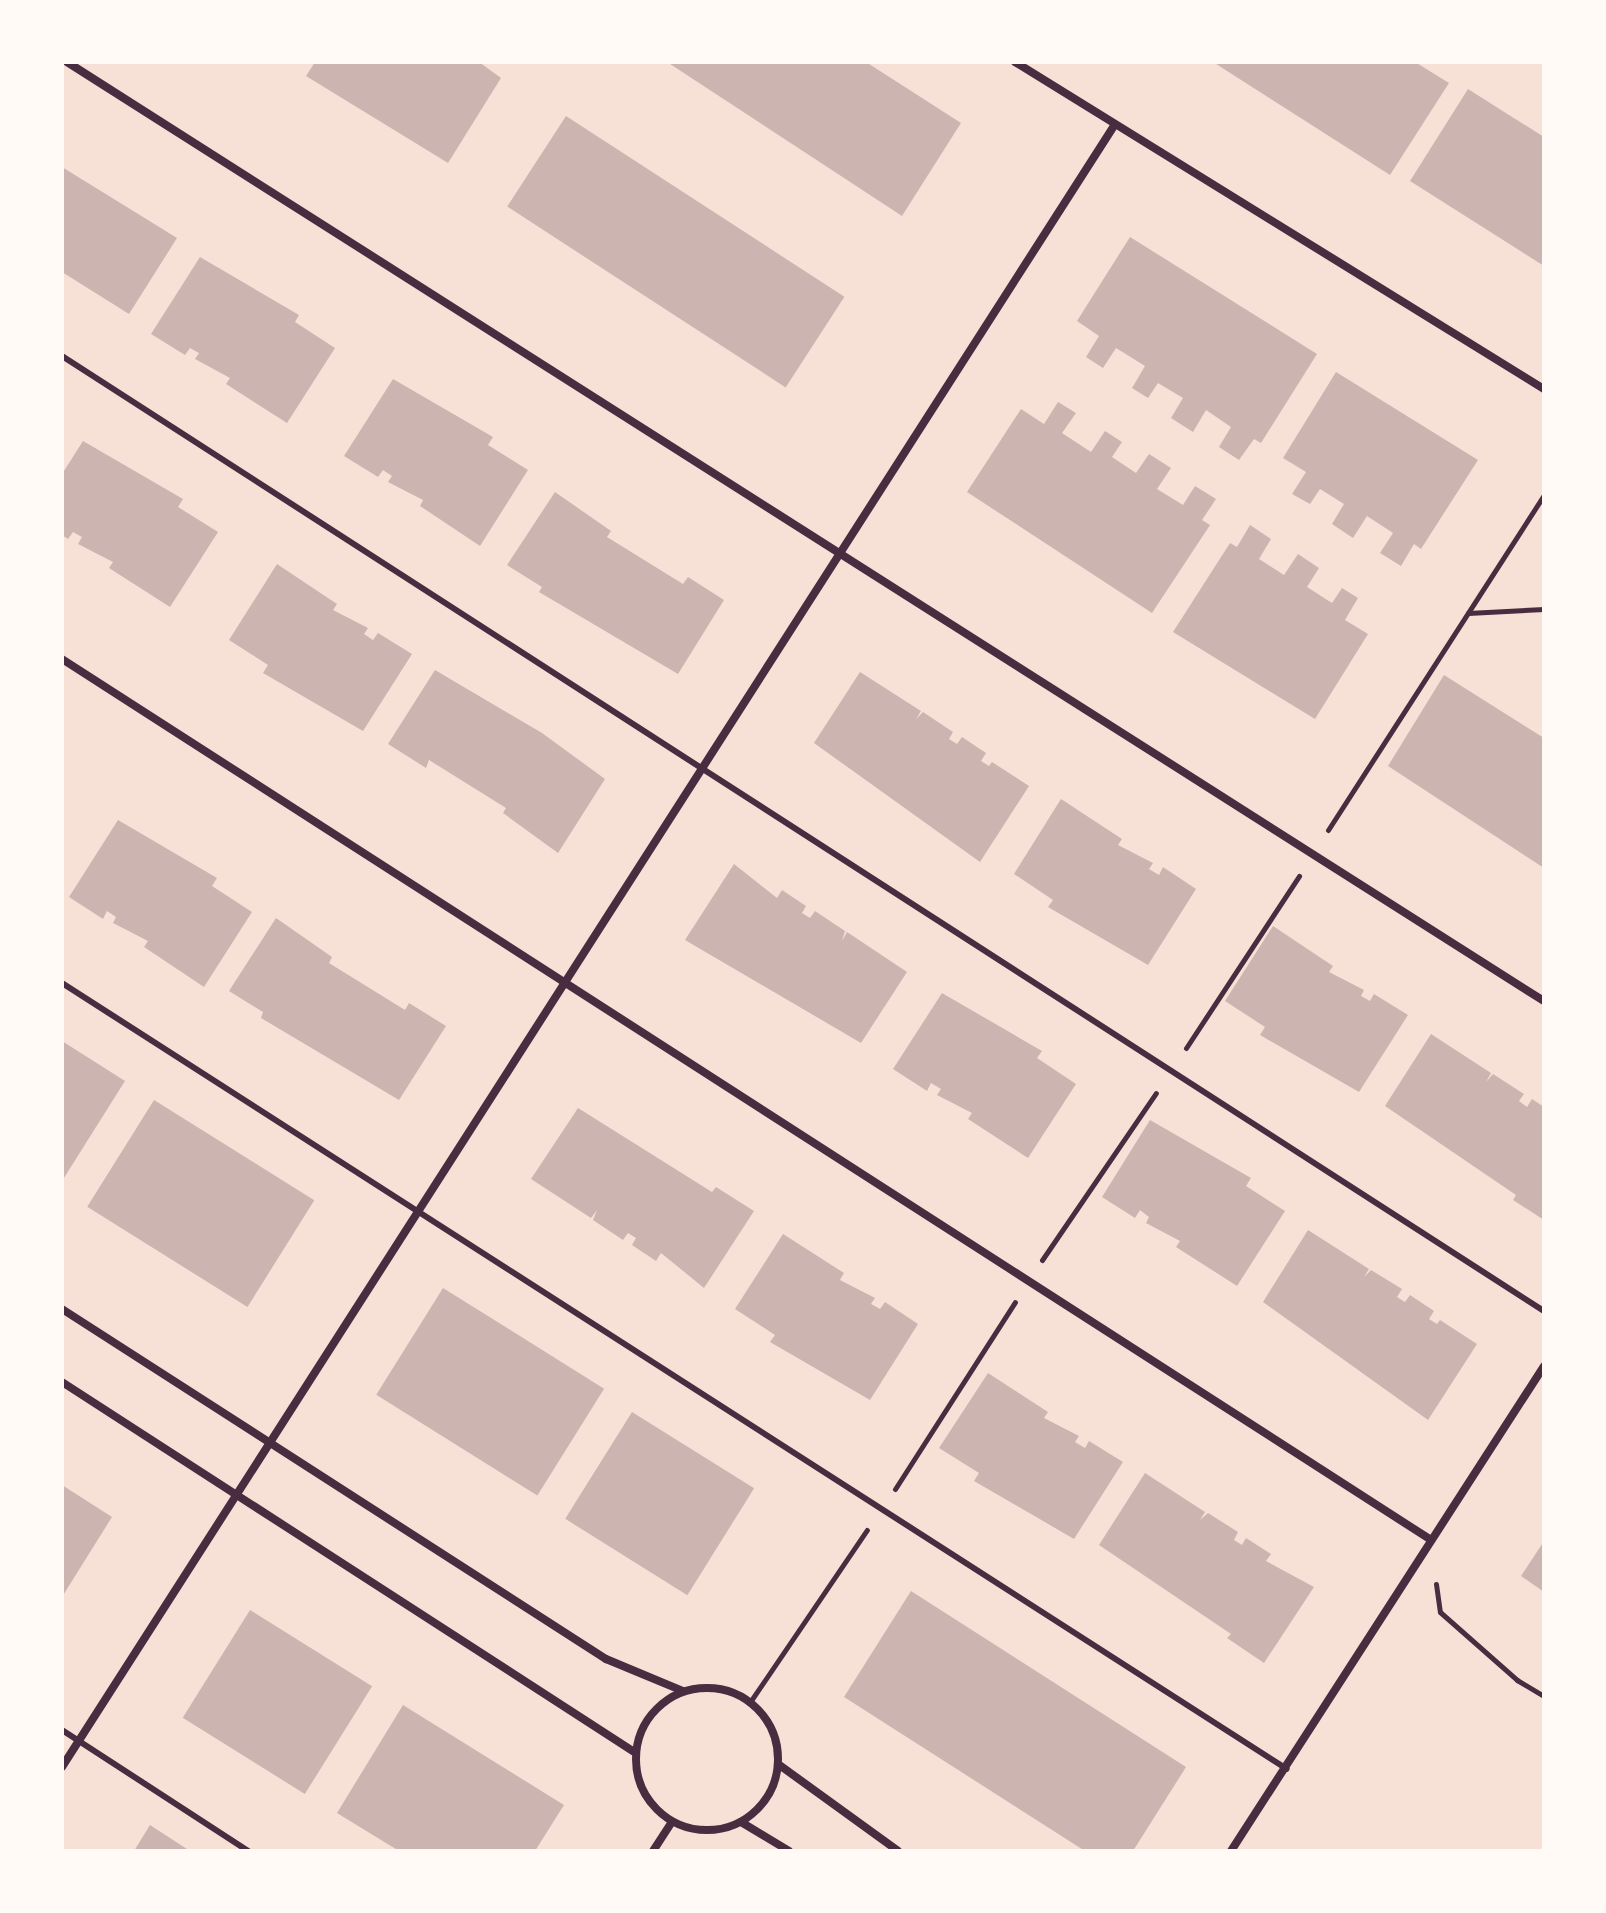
<!DOCTYPE html>
<style>
body{margin:0}
#map{position:relative;width:1606px;height:1913px;overflow:hidden;background:#f7e1d7;font-family:"Roboto Condensed",sans-serif}
div>[style]{position:absolute}
.building>*{inset:0;background:#ccb4b1;transform-origin:0 0}
.path>*{height:5px;margin:-2.5px;padding:0 2.5px;transform-origin:2.5px;border-radius:2.5px;background:#4a2c40}
.service>*{height:6px;margin:-3px;padding:0 3px;transform-origin:3px;border-radius:3px;background:#4a2c40}
.minor>*{height:8px;margin:-4px;padding:0 4px;transform-origin:4px;border-radius:4px;background:#4a2c40}
.minor>.ring{margin:-4px;padding:0;box-sizing:content-box;background:none;border:8px solid #4a2c40;border-radius:50%}
span{translate:-50% -50%;white-space:nowrap;text-align:center;line-height:1.15;-webkit-text-stroke:8px #fffaf5;paint-order:stroke}
.frame{position:absolute;inset:0;border:64px solid #fffaf5;pointer-events:none}
</style>
<div id="map">
<div class="building">
<i style="clip-path:polygon(315px 62px,479px 62px,501px 78px,448px 163px,306px 76px)"></i>
<i style="clip-path:polygon(667px 62px,866px 62px,961px 123px,902px 216px)"></i>
<i style="clip-path:polygon(1213px 62px,1415px 62px,1449px 83px,1390px 175px)"></i>
<i style="clip-path:polygon(1468px 89px,1544px 137px,1544px 266px,1410px 181px)"></i>
<i style="left:566px;top:116px;width:332px;height:108px;rotate:33deg"></i>
<i style="clip-path:polygon(62px 167px,177px 238px,129px 314px,62px 272px)"></i>
<i style="clip-path:polygon(1130px 237px,1317px 354px,1261px 443px,1254px 439px,1239px 460px,1219px 447px,1231px 427px,1206px 410px,1193px 432px,1171px 418px,1183px 398px,1158px 383px,1148px 398px,1132px 388px,1145px 366px,1116px 348px,1103px 368px,1086px 357px,1099px 336px,1077px 321px)"></i>
<i style="clip-path:polygon(200px 257px,299px 315px,295px 322px,335px 348px,287px 423px,226px 384px,230px 378px,195px 359px,199px 353px,190px 348px,185px 355px,151px 334px)"></i>
<i style="clip-path:polygon(1336px 372px,1478px 460px,1421px 549px,1414px 544px,1401px 566px,1380px 553px,1393px 533px,1367px 516px,1353px 538px,1332px 524px,1344px 504px,1320px 489px,1310px 504px,1292px 494px,1306px 472px,1283px 458px)"></i>
<i style="clip-path:polygon(393px 379px,493px 437px,488px 445px,528px 470px,480px 546px,420px 506px,423px 500px,388px 482px,392px 476px,383px 470px,378px 477px,344px 456px)"></i>
<i style="clip-path:polygon(1058px 402px,1076px 413px,1062px 433px,1091px 452px,1105px 431px,1122px 442px,1112px 457px,1136px 473px,1149px 454px,1171px 468px,1157px 489px,1183px 505px,1195px 486px,1216px 499px,1202px 520px,1210px 525px,1152px 613px,967px 492px,1021px 409px,1044px 424px)"></i>
<i style="clip-path:polygon(83px 441px,183px 499px,178px 507px,218px 532px,170px 607px,109px 568px,113px 562px,78px 544px,82px 537px,73px 532px,68px 539px,62px 535px,62px 474px)"></i>
<i style="clip-path:polygon(555px 492px,611px 531px,607px 537px,683px 584px,688px 577px,724px 600px,678px 674px,539px 592px,542px 587px,507px 565px)"></i>
<i style="clip-path:polygon(1250px 525px,1271px 539px,1259px 559px,1284px 575px,1298px 554px,1319px 568px,1307px 587px,1332px 603px,1342px 588px,1358px 598px,1345px 620px,1368px 634px,1315px 719px,1173px 632px,1230px 543px,1237px 547px)"></i>
<i style="clip-path:polygon(277px 564px,337px 604px,333px 610px,368px 628px,364px 634px,373px 640px,378px 633px,412px 654px,363px 731px,263px 673px,268px 665px,229px 640px)"></i>
<i style="clip-path:polygon(435px 670px,542px 733px,605px 779px,558px 853px,503px 813px,506px 808px,429px 760px,426px 768px,388px 744px)"></i>
<i style="clip-path:polygon(860px 672px,921px 711px,916px 719px,923px 712px,953px 732px,949px 739px,957px 744px,962px 737px,986px 753px,981px 761px,989px 766px,992px 762px,1029px 786px,980px 862px,814px 743px)"></i>
<i style="clip-path:polygon(1444px 675px,1544px 738px,1544px 868px,1388px 766px)"></i>
<i style="clip-path:polygon(1061px 799px,1122px 839px,1118px 845px,1153px 863px,1149px 869px,1159px 875px,1163px 867px,1196px 889px,1148px 965px,1048px 907px,1053px 900px,1014px 874px)"></i>
<i style="clip-path:polygon(118px 820px,217px 878px,212px 886px,252px 912px,204px 987px,144px 947px,148px 941px,113px 923px,116px 917px,107px 911px,103px 919px,69px 897px)"></i>
<i style="clip-path:polygon(734px 864px,777px 898px,782px 890px,806px 906px,802px 913px,810px 918px,815px 911px,845px 931px,842px 941px,847px 932px,907px 972px,861px 1043px,685px 940px)"></i>
<i style="clip-path:polygon(276px 918px,332px 957px,329px 963px,405px 1010px,409px 1003px,446px 1026px,399px 1100px,261px 1018px,263px 1012px,229px 991px)"></i>
<i style="clip-path:polygon(1273px 926px,1333px 966px,1329px 972px,1364px 990px,1361px 996px,1370px 1001px,1374px 994px,1408px 1015px,1359px 1092px,1260px 1035px,1265px 1027px,1225px 1001px)"></i>
<i style="clip-path:polygon(942px 993px,1042px 1051px,1037px 1058px,1076px 1084px,1028px 1158px,968px 1119px,972px 1113px,937px 1095px,941px 1089px,931px 1083px,927px 1091px,893px 1069px)"></i>
<i style="clip-path:polygon(1431px 1034px,1491px 1073px,1486px 1082px,1493px 1074px,1524px 1094px,1519px 1101px,1527px 1107px,1532px 1099px,1544px 1107px,1544px 1220px,1513px 1200px,1516px 1195px,1385px 1106px)"></i>
<i style="clip-path:polygon(62px 1041px,125px 1081px,62px 1181px)"></i>
<i style="left:154px;top:1100px;width:189px;height:126px;rotate:32deg"></i>
<i style="clip-path:polygon(578px 1108px,712px 1192px,716px 1187px,754px 1211px,704px 1288px,661px 1253px,656px 1261px,632px 1245px,636px 1238px,628px 1233px,623px 1240px,593px 1220px,597px 1210px,591px 1218px,531px 1179px)"></i>
<i style="clip-path:polygon(1150px 1120px,1251px 1178px,1246px 1186px,1285px 1211px,1237px 1286px,1176px 1247px,1180px 1241px,1146px 1223px,1149px 1217px,1140px 1210px,1135px 1218px,1102px 1197px)"></i>
<i style="clip-path:polygon(1308px 1230px,1369px 1269px,1364px 1277px,1371px 1270px,1402px 1289px,1397px 1297px,1405px 1302px,1410px 1295px,1434px 1311px,1429px 1319px,1437px 1324px,1440px 1320px,1477px 1344px,1428px 1420px,1263px 1302px)"></i>
<i style="clip-path:polygon(783px 1234px,844px 1273px,840px 1280px,875px 1298px,871px 1304px,880px 1309px,885px 1302px,918px 1324px,870px 1400px,770px 1342px,775px 1335px,735px 1309px)"></i>
<i style="left:443px;top:1288px;width:190px;height:126px;rotate:32deg"></i>
<i style="clip-path:polygon(988px 1373px,1048px 1412px,1044px 1418px,1079px 1436px,1075px 1442px,1085px 1448px,1089px 1441px,1123px 1462px,1074px 1539px,974px 1481px,979px 1473px,939px 1448px)"></i>
<i style="left:632px;top:1412px;width:144px;height:126px;rotate:32deg"></i>
<i style="clip-path:polygon(1145px 1473px,1205px 1512px,1200px 1520px,1208px 1513px,1238px 1532px,1234px 1540px,1242px 1545px,1246px 1538px,1271px 1554px,1266px 1561px,1314px 1587px,1264px 1663px,1227px 1638px,1231px 1634px,1099px 1545px)"></i>
<i style="clip-path:polygon(62px 1485px,112px 1517px,62px 1597px)"></i>
<i style="clip-path:polygon(1544px 1541px,1544px 1592px,1521px 1576px)"></i>
<i style="clip-path:polygon(911px 1591px,1186px 1767px,1133px 1851px,1085px 1851px,844px 1697px)"></i>
<i style="left:250px;top:1610px;width:144px;height:127px;rotate:32deg"></i>
<i style="clip-path:polygon(403px 1705px,564px 1805px,535px 1851px,399px 1851px,337px 1813px)"></i>
<i style="clip-path:polygon(150px 1825px,190px 1851px,134px 1851px)"></i>
</div>
<div class="path">
<i style="left:1468px;top:613px;width:76px;rotate:-3deg"></i>
<i style="left:1328px;top:830px;width:399px;rotate:-57.2deg"></i>
<i style="left:1186px;top:1048px;width:206px;rotate:-56.7deg"></i>
<i style="left:1042px;top:1260px;width:202px;rotate:-55.7deg"></i>
<i style="left:895px;top:1489px;width:222px;rotate:-57.3deg"></i>
<i style="left:1436px;top:1584px;width:28px;rotate:82deg"></i>
<i style="left:1440px;top:1612px;width:103px;rotate:41.4deg"></i>
<i style="left:1517px;top:1680px;width:31px;rotate:31deg"></i>
<i style="left:750px;top:1702px;width:208px;rotate:-55.8deg"></i>
</div>
<div class="service">
<i style="left:62px;top:356px;width:1763px;rotate:32.8deg"></i>
<i style="left:62px;top:983px;width:1455px;rotate:32.69deg"></i>
<i style="left:62px;top:1730px;width:222px;rotate:33deg"></i>
</div>
<div class="minor">
<i style="left:67px;top:62px;width:1750px;rotate:32.45deg"></i>
<i style="left:1015px;top:62px;width:622px;rotate:31.72deg"></i>
<i style="left:62px;top:659px;width:1628px;rotate:32.76deg"></i>
<i style="left:62px;top:1309px;width:647px;rotate:32.76deg"></i>
<i style="left:606px;top:1659px;width:83px;rotate:22.6deg"></i>
<i style="left:62px;top:1382px;width:683px;rotate:32.88deg"></i>
<i class="ring" style="left:636px;top:1688px;width:134px;height:134px"></i>
<i style="left:778px;top:1764px;width:148px;rotate:35.9deg"></i>
<i style="left:62px;top:1767px;width:1951px;rotate:-57.34deg"></i>
<i style="left:741px;top:1822px;width:56px;rotate:31.1deg"></i>
<i style="left:653px;top:1851px;width:35px;rotate:-57deg"></i>
<i style="left:1231px;top:1851px;width:577px;rotate:-57.16deg"></i>
</div>
<div class="frame"></div>
</div>
